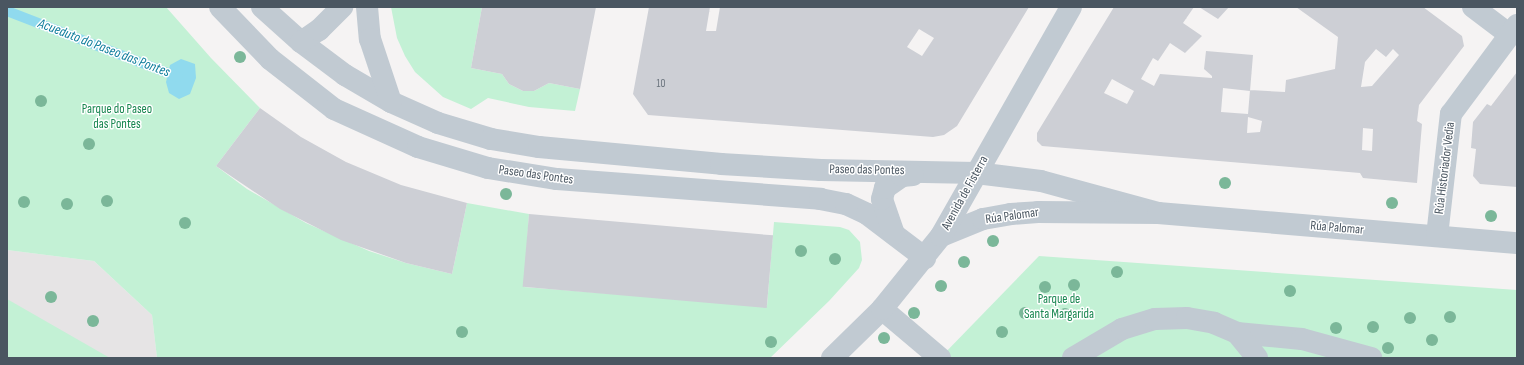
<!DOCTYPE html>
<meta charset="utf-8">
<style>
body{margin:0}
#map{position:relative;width:1524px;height:365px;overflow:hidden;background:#f5f3f3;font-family:"Sofia Sans Condensed",sans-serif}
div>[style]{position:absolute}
.education>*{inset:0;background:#e6e4e5}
.green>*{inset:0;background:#c3f1d5}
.water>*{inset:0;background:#90daee}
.stream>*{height:10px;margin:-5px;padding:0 5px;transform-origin:5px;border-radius:5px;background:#90daee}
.building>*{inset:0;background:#cdcfd5;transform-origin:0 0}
.minor>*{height:22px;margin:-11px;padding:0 11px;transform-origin:11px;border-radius:11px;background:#c1cad2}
.trees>*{width:12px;height:12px;margin:-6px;border-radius:50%;background:#7bb799}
span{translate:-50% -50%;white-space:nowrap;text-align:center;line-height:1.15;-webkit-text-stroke:3px #fff;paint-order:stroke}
.number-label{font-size:11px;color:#6b747e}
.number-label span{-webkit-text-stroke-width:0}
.park-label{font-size:13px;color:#17864f}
.street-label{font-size:13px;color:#4a5661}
.water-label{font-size:14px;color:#0c7c9b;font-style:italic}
.frame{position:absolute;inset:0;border:8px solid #4a5661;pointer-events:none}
</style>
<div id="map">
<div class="education">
<i style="clip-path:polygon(7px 250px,94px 261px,152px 315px,157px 358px,7px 358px)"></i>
</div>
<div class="green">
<i style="clip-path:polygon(7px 7px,166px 7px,211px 58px,260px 108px,216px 166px,247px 189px,306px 223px,369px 251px,406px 263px,452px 274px,467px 203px,529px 214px,524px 287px,767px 306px,774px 222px,840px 227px,849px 230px,860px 242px,862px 260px,859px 268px,829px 301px,770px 358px,157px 358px,152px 315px,94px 261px,7px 250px)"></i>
<i style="clip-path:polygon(391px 7px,482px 7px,471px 68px,502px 74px,509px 84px,523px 91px,534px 91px,549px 83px,580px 89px,575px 111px,529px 107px,488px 98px,471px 109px,443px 97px,415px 72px,405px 56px,397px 38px)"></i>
<i style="clip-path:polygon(1039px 256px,1517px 290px,1517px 358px,940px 358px)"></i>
<i style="clip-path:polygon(7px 299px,110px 358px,7px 358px)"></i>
</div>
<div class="water">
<i style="clip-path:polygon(181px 59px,195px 64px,196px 78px,190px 94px,179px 99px,169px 93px,166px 82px,170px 65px)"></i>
</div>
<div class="stream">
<i style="left:7px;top:11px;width:183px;rotate:21.1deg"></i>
</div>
<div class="building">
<i style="clip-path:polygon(482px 7px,596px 7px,580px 89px,549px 83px,534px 91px,523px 91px,509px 84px,502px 74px,471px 68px)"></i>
<i style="clip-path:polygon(evenodd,649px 7px,710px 7px,706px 31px,716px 31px,720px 7px,1029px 7px,957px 126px,944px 135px,933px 137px,648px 115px,633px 94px,649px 7px,919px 29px,934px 38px,922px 56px,907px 47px,919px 29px)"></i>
<i style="clip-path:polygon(evenodd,1114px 7px,1194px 7px,1183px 23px,1202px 36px,1185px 53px,1170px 43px,1158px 61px,1153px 58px,1141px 79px,1154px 86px,1160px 74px,1212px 78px,1212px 76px,1204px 69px,1206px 51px,1253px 55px,1250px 91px,1223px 88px,1221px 112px,1248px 114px,1250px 90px,1285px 92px,1286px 80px,1335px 69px,1338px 37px,1296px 7px,1423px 7px,1462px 36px,1464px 46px,1419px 105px,1417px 121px,1422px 124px,1417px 183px,1363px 178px,1360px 173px,1042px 146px,1037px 141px,1037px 133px,1114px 7px,1376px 49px,1386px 57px,1393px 49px,1399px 55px,1372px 86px,1361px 87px,1365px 62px,1376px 49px,1114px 7px,1112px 79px,1134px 91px,1127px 104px,1104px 93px,1112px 79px,1114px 7px,1248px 117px,1262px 121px,1260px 132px,1247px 133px,1248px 117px,1114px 7px,1363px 128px,1373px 129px,1372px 151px,1362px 150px,1363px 128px)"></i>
<i style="clip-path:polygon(1199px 7px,1229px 7px,1218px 19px)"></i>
<i style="clip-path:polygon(1517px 72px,1517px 187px,1480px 184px,1473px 176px,1476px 149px,1471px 148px,1473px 122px,1487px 104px,1491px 106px)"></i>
<i style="clip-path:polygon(260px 108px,301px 137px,346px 162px,401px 185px,467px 203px,452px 274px,406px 263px,341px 240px,280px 209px,216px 166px)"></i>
<i style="left:529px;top:214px;width:245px;height:73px;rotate:5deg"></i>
</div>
<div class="minor">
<i style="left:220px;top:7px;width:72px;rotate:46.1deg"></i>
<i style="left:270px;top:59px;width:81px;rotate:38deg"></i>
<i style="left:334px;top:109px;width:92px;rotate:24.3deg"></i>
<i style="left:418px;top:147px;width:73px;rotate:16.7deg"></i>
<i style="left:488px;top:168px;width:70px;rotate:9.1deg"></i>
<i style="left:557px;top:179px;width:264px;rotate:4.3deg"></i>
<i style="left:820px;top:199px;width:26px;rotate:11deg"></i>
<i style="left:846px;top:204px;width:23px;rotate:25deg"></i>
<i style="left:867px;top:214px;width:73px;rotate:37.2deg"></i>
<i style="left:262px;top:7px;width:52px;rotate:41.9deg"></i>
<i style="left:301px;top:42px;width:55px;rotate:36.9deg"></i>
<i style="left:345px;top:75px;width:53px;rotate:30.4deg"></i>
<i style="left:391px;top:102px;width:51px;rotate:24.1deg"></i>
<i style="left:438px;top:123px;width:55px;rotate:16.8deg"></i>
<i style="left:491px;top:139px;width:49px;rotate:9.5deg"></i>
<i style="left:539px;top:147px;width:183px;rotate:5.3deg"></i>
<i style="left:721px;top:164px;width:100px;rotate:3.4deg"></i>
<i style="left:821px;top:170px;width:155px;rotate:1.1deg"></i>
<i style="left:976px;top:173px;width:65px;rotate:7deg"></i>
<i style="left:1041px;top:181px;width:121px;rotate:15.3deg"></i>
<i style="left:367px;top:7px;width:32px;rotate:85deg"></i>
<i style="left:370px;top:39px;width:66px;rotate:71.6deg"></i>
<i style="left:1473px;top:7px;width:46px;rotate:37.1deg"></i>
<i style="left:301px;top:42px;width:22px;rotate:-34deg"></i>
<i style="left:319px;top:30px;width:33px;rotate:-45deg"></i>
<i style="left:894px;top:234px;width:37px;rotate:-109deg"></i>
<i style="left:882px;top:199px;width:11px;rotate:-75deg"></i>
<i style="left:885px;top:188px;width:21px;rotate:-35deg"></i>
<i style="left:902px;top:176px;width:11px;rotate:-5deg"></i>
<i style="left:941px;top:236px;width:45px;rotate:-22deg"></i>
<i style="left:983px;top:219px;width:28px;rotate:-10deg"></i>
<i style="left:1011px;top:214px;width:27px;rotate:-4deg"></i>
<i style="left:1038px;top:212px;width:120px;rotate:0.5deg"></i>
<i style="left:1158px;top:213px;width:360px;rotate:4.8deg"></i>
<i style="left:1437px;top:236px;width:123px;rotate:-83.5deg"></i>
<i style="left:1451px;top:114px;width:111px;rotate:-53.4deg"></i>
<i style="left:882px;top:309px;width:76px;rotate:40.2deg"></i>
<i style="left:1237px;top:333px;width:65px;rotate:5.3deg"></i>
<i style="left:1302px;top:339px;width:72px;rotate:15.4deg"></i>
<i style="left:832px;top:358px;width:70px;rotate:-44.4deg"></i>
<i style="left:882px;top:309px;width:94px;rotate:-51.1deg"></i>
<i style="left:941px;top:236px;width:263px;rotate:-60.4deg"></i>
<i style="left:1073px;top:358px;width:57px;rotate:-30.6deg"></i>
<i style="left:1122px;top:329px;width:34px;rotate:-17deg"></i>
<i style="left:1155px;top:319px;width:32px;rotate:-2deg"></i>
<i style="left:1187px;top:318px;width:27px;rotate:10deg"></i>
<i style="left:1214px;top:323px;width:25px;rotate:23deg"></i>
<i style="left:1237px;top:333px;width:32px;rotate:51deg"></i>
</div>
<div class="trees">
<i style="left:240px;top:57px"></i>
<i style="left:41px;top:101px"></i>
<i style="left:89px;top:144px"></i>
<i style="left:1225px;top:183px"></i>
<i style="left:506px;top:194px"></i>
<i style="left:107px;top:201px"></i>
<i style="left:24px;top:202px"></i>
<i style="left:1392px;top:203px"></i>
<i style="left:67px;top:204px"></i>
<i style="left:1491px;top:216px"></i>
<i style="left:185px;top:223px"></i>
<i style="left:993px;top:241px"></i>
<i style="left:801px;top:251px"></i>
<i style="left:835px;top:259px"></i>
<i style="left:964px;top:262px"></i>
<i style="left:1117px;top:272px"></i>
<i style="left:1074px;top:285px"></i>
<i style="left:941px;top:286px"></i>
<i style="left:1045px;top:287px"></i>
<i style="left:1290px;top:291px"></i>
<i style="left:51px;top:297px"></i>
<i style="left:914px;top:313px"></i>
<i style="left:1025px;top:313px"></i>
<i style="left:1065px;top:314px"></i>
<i style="left:1450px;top:317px"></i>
<i style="left:1410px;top:318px"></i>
<i style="left:93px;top:321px"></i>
<i style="left:1373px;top:327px"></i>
<i style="left:1336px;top:328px"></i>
<i style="left:462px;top:332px"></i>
<i style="left:1002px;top:332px"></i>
<i style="left:884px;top:338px"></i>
<i style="left:1432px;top:340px"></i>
<i style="left:771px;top:342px"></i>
<i style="left:1388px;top:348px"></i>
</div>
<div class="number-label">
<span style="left:661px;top:84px">10</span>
</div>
<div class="park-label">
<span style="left:117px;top:117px">Parque do Paseo<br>das Pontes</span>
<span style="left:1059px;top:307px">Parque de<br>Santa Margarida</span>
</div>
<div class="street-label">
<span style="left:1445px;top:168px;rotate:-83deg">Rúa Historiador Vedia</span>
<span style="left:867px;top:170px;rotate:1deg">Paseo das Pontes</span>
<span style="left:536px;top:175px;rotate:8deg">Paseo das Pontes</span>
<span style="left:965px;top:193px;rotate:-61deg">Avenida de Fisterra</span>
<span style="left:1012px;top:216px;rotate:-8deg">Rúa Palomar</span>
<span style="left:1337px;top:228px;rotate:5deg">Rúa Palomar</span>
</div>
<div class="water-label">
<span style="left:104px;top:48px;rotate:21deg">Acueduto do Paseo das Pontes</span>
</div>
<div class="frame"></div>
</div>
